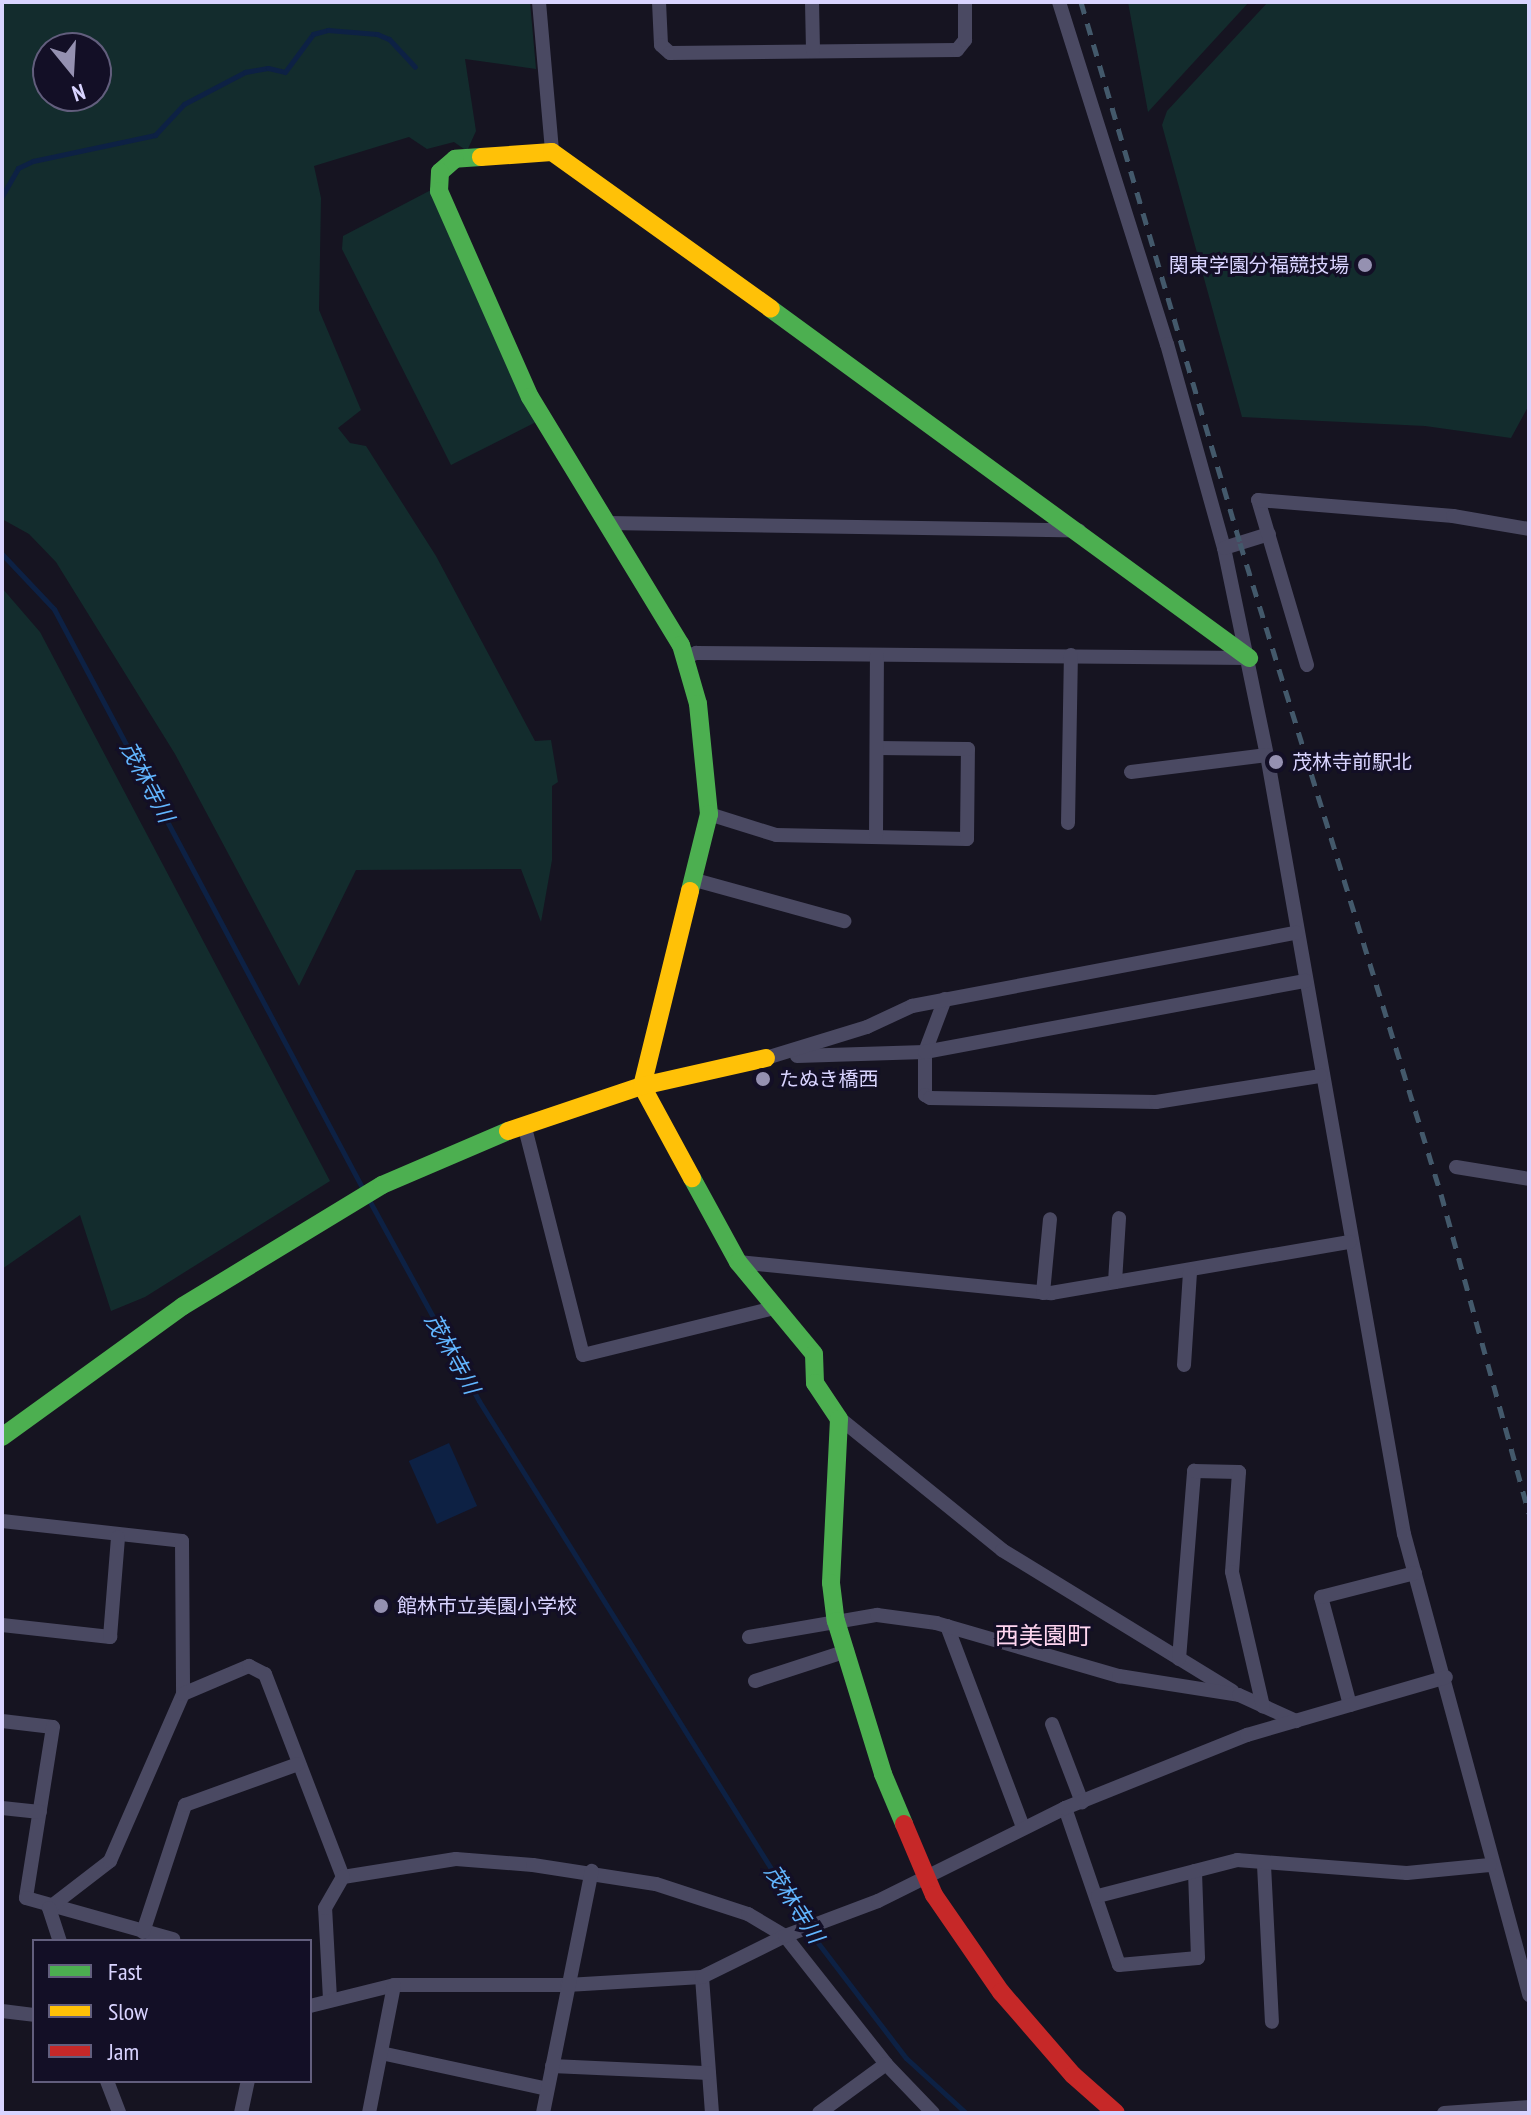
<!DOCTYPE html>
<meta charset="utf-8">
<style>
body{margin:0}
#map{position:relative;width:1531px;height:2115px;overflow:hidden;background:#161421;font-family:"PT Sans Narrow","Noto Sans JP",sans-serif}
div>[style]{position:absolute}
.green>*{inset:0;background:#132c2d}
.water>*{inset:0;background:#0d2144;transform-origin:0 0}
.stream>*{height:5px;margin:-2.5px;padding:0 2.5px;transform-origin:2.5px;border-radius:2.5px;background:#0d2144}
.street>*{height:14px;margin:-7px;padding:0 7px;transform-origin:7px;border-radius:7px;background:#4a4962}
.fast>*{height:18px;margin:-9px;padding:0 9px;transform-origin:9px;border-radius:9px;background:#4caf50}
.slow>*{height:18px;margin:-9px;padding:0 9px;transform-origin:9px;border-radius:9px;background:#ffc107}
.jam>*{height:18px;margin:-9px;padding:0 9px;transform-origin:9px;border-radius:9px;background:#c62828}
.rail>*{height:5px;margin-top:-2.5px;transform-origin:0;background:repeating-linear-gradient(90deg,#43596b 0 12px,transparent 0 22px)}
.dots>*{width:22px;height:22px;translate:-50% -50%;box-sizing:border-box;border:4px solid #130f26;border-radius:50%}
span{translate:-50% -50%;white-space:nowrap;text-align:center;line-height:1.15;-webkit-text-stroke:6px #130f26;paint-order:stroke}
.poi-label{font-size:20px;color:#d9d4ff}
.right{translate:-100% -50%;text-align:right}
.left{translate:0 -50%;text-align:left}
.water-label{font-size:22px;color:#62b6ff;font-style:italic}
.quarter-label{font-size:24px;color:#ffd6f0}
.frame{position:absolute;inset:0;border:4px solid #d9d4ff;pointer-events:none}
.legend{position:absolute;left:32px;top:1939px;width:280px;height:144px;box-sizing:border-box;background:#130f26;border:2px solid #625e7d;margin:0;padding:10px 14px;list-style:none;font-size:24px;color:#d9d4ff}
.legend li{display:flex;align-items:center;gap:16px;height:40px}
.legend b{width:40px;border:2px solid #625e7d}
.north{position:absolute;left:32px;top:32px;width:80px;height:80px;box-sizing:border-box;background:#130f26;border:2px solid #625e7d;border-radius:50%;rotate:162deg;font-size:22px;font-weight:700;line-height:32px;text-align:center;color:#d9d4ff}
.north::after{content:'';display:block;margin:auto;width:28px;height:36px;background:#9591b1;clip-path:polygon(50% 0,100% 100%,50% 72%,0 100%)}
</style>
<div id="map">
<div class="green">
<i style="clip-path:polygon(evenodd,2px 2px,530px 2px,536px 69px,465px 59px,476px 131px,467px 151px,454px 142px,427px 149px,409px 137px,314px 166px,321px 198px,319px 310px,361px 410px,338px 428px,350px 443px,366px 446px,436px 556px,535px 741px,551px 740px,558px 782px,552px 786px,552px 860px,541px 922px,521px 869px,356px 870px,299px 986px,175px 754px,56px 562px,29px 534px,2px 519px,2px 2px,48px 48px,96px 48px,96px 96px,48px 96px,48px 48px)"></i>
<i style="clip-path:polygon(1128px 2px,1249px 2px,1148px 112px)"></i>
<i style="clip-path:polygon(1268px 2px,1529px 2px,1529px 405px,1511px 438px,1425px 426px,1242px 417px,1162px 125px,1167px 111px)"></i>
<i style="clip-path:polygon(431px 190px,536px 422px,451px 465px,342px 249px,343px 236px)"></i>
<i style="clip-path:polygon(2px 588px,40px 632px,330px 1181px,145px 1297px,111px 1311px,80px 1215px,2px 1269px)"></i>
</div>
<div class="water">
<i style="left:449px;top:1443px;width:69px;height:44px;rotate:66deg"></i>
</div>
<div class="stream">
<i style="left:2px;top:196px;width:32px;rotate:-60deg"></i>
<i style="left:18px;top:168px;width:17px;rotate:-25deg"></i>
<i style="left:33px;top:161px;width:125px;rotate:-12deg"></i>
<i style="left:155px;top:135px;width:42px;rotate:-46.9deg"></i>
<i style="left:184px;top:104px;width:69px;rotate:-27.7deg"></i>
<i style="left:245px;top:72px;width:23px;rotate:-10deg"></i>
<i style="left:268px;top:68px;width:17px;rotate:13deg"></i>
<i style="left:285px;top:72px;width:47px;rotate:-53.6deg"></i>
<i style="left:313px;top:34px;width:16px;rotate:-15deg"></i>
<i style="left:328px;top:30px;width:49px;rotate:4.7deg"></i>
<i style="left:377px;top:34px;width:13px;rotate:23deg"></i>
<i style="left:389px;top:39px;width:38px;rotate:47deg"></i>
<i style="left:2px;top:554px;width:76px;rotate:46.6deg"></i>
<i style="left:54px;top:609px;width:659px;rotate:61.96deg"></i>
<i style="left:369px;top:1200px;width:229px;rotate:61.3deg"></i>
<i style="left:479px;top:1401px;width:634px;rotate:58.01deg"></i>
<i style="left:815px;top:1939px;width:150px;rotate:52.6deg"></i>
<i style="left:906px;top:2058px;width:81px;rotate:42.5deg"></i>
</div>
<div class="street">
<i style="left:539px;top:2px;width:151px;rotate:85deg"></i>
<i style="left:659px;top:2px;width:43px;rotate:87.3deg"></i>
<i style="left:661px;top:45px;width:12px;rotate:42deg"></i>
<i style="left:670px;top:53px;width:287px;rotate:-0.6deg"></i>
<i style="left:957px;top:50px;width:13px;rotate:-51deg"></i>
<i style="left:965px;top:40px;width:38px;rotate:-90deg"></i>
<i style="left:812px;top:2px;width:49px;rotate:88.8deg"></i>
<i style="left:1059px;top:2px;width:359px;rotate:72.5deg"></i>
<i style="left:1167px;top:344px;width:212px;rotate:74.4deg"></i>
<i style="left:1224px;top:548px;width:211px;rotate:78.3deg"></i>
<i style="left:1267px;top:755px;width:791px;rotate:80.03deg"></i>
<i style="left:1404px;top:1534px;width:478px;rotate:74.8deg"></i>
<i style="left:608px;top:523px;width:471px;rotate:0.9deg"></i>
<i style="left:1224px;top:548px;width:47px;rotate:-17.3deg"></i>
<i style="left:686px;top:657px;width:11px;rotate:-22deg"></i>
<i style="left:696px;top:653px;width:553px;rotate:0.52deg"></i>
<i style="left:1307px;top:665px;width:172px;rotate:-106.5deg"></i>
<i style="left:1258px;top:500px;width:196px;rotate:4.7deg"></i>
<i style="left:1453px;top:516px;width:77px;rotate:9.7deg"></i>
<i style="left:1131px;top:772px;width:137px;rotate:-7.1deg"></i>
<i style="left:709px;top:814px;width:70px;rotate:17.4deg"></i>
<i style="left:776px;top:835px;width:191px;rotate:1.2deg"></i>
<i style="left:967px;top:839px;width:90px;rotate:-89.4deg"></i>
<i style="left:968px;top:749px;width:91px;rotate:-179.4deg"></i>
<i style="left:1068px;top:823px;width:168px;rotate:-89deg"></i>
<i style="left:876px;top:837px;width:181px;rotate:-89.7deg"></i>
<i style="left:695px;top:880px;width:155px;rotate:15.4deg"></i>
<i style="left:945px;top:999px;width:57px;rotate:110.7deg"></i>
<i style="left:925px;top:1052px;width:43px;rotate:90deg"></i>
<i style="left:925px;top:1095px;width:6px;rotate:31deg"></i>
<i style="left:930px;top:1098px;width:226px;rotate:1deg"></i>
<i style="left:1156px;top:1102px;width:167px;rotate:-9deg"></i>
<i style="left:797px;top:1056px;width:128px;rotate:-1.8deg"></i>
<i style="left:925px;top:1052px;width:387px;rotate:-10.6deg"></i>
<i style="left:766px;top:1058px;width:106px;rotate:-17.1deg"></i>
<i style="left:867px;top:1027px;width:50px;rotate:-25deg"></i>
<i style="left:912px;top:1006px;width:391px;rotate:-10.8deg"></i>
<i style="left:524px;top:1124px;width:238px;rotate:75.7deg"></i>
<i style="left:583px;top:1355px;width:198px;rotate:-13.8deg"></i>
<i style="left:1456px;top:1167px;width:74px;rotate:9.3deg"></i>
<i style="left:738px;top:1262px;width:315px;rotate:5.7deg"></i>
<i style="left:1051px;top:1293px;width:303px;rotate:-9.7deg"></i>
<i style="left:1115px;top:1282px;width:64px;rotate:-86.4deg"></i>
<i style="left:1043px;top:1293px;width:74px;rotate:-84.6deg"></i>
<i style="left:1184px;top:1365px;width:94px;rotate:-86.3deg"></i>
<i style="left:838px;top:1417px;width:211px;rotate:39deg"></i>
<i style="left:1002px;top:1550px;width:270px;rotate:31.5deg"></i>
<i style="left:2px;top:1521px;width:181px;rotate:6.3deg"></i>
<i style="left:182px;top:1541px;width:153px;rotate:89.6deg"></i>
<i style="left:2px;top:1625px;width:109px;rotate:6.3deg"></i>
<i style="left:110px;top:1637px;width:100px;rotate:-85.4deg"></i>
<i style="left:947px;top:1626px;width:213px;rotate:69.3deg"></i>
<i style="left:749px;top:1637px;width:130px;rotate:-9.8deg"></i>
<i style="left:877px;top:1615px;width:60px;rotate:7.7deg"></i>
<i style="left:936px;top:1623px;width:191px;rotate:16.2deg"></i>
<i style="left:1119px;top:1676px;width:121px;rotate:9deg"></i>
<i style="left:1239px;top:1695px;width:63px;rotate:24.5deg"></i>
<i style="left:1179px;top:1659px;width:189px;rotate:-85.4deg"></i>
<i style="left:1194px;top:1471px;width:45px;rotate:1.3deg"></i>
<i style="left:1239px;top:1472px;width:100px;rotate:94deg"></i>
<i style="left:1232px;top:1572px;width:138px;rotate:77deg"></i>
<i style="left:755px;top:1681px;width:97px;rotate:-18.1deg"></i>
<i style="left:1350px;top:1705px;width:112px;rotate:-105deg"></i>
<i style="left:1321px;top:1597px;width:97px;rotate:-14.3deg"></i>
<i style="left:2px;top:1721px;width:51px;rotate:6.7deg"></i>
<i style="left:53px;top:1727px;width:173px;rotate:99deg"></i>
<i style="left:26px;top:1898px;width:153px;rotate:15.6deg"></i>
<i style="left:1052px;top:1724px;width:84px;rotate:69deg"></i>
<i style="left:2px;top:1808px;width:38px;rotate:6deg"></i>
<i style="left:1065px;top:1808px;width:166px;rotate:71deg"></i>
<i style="left:1119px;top:1965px;width:79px;rotate:-5.1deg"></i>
<i style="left:1198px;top:1958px;width:87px;rotate:-92deg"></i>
<i style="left:1264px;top:1865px;width:157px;rotate:87.1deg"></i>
<i style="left:343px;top:1877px;width:114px;rotate:-9.1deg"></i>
<i style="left:456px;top:1859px;width:77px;rotate:4.5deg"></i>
<i style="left:533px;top:1865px;width:124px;rotate:8.8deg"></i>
<i style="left:656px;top:1884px;width:97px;rotate:18.1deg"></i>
<i style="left:748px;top:1914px;width:43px;rotate:30.7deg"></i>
<i style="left:785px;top:1936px;width:163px;rotate:51.7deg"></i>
<i style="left:886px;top:2064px;width:68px;rotate:46.2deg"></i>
<i style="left:1098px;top:1896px;width:144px;rotate:-14.5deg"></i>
<i style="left:1237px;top:1860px;width:170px;rotate:4.4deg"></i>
<i style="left:1407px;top:1873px;width:83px;rotate:-5.5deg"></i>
<i style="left:49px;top:1908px;width:77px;rotate:-37.6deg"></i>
<i style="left:110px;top:1861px;width:182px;rotate:-66.4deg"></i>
<i style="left:183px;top:1694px;width:72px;rotate:-23deg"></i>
<i style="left:249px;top:1666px;width:18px;rotate:27deg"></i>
<i style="left:265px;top:1674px;width:217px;rotate:69deg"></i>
<i style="left:49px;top:1908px;width:35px;rotate:72deg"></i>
<i style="left:143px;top:1932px;width:134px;rotate:-71.7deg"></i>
<i style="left:185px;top:1805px;width:120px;rotate:-19.9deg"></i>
<i style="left:702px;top:1977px;width:136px;rotate:85.8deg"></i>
<i style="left:330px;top:1999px;width:91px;rotate:-93.1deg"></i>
<i style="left:325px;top:1908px;width:36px;rotate:-60deg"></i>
<i style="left:310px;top:2006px;width:87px;rotate:-14deg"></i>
<i style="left:394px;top:1985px;width:173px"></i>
<i style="left:567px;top:1985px;width:135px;rotate:-3.4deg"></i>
<i style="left:702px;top:1977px;width:93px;rotate:-26.3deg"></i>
<i style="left:785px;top:1936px;width:99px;rotate:-20.6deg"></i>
<i style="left:878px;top:1901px;width:209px;rotate:-26.4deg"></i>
<i style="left:1065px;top:1808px;width:196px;rotate:-21.9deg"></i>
<i style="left:1247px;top:1735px;width:207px;rotate:-16.2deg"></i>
<i style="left:2px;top:2011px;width:32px;rotate:7deg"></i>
<i style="left:381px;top:2053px;width:170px;rotate:12.2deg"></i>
<i style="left:552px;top:2066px;width:157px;rotate:2.6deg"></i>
<i style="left:107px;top:2081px;width:34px;rotate:69deg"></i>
<i style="left:241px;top:2113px;width:33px;rotate:-78deg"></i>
<i style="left:369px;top:2113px;width:130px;rotate:-78.9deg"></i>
<i style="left:543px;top:2113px;width:247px;rotate:-78.6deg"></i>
<i style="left:819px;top:2113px;width:83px;rotate:-36.2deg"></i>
<i style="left:1444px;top:2113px;width:85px;rotate:-4deg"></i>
</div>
<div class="fast">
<i style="left:481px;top:157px;width:26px;rotate:176deg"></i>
<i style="left:455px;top:159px;width:20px;rotate:139deg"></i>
<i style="left:440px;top:172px;width:19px;rotate:93deg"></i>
<i style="left:439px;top:191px;width:225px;rotate:66.2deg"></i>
<i style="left:530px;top:397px;width:290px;rotate:58.7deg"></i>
<i style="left:681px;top:645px;width:61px;rotate:73.9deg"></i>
<i style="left:698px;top:704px;width:111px;rotate:84.3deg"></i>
<i style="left:709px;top:814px;width:79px;rotate:103.9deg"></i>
<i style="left:771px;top:309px;width:592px;rotate:36.13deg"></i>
<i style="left:692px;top:1178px;width:96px;rotate:61.3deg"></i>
<i style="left:738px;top:1262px;width:119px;rotate:50.4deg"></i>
<i style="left:814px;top:1354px;width:29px;rotate:88deg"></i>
<i style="left:815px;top:1383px;width:43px;rotate:56.3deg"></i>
<i style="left:839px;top:1419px;width:164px;rotate:92.8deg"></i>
<i style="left:831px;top:1583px;width:38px;rotate:83deg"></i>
<i style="left:836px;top:1621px;width:160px;rotate:72.9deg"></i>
<i style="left:883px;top:1774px;width:54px;rotate:67.2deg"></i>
<i style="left:2px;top:1437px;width:223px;rotate:-35.9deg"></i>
<i style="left:183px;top:1306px;width:233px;rotate:-31.3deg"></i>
<i style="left:382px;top:1185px;width:137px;rotate:-23.2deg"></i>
</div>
<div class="slow">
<i style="left:481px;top:157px;width:71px;rotate:-4deg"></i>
<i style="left:552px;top:152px;width:269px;rotate:35.6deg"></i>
<i style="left:690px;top:891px;width:201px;rotate:103.8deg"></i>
<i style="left:642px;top:1086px;width:105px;rotate:61.5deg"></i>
<i style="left:508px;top:1131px;width:141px;rotate:-18.6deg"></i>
<i style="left:642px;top:1086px;width:127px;rotate:-12.7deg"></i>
</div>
<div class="jam">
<i style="left:904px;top:1824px;width:77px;rotate:67.1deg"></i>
<i style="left:934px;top:1895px;width:118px;rotate:55.4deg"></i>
<i style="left:1001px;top:1992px;width:110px;rotate:49.1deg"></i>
<i style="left:1073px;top:2075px;width:57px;rotate:41.5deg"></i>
</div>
<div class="rail">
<i style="left:1081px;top:2px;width:564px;rotate:73.62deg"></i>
<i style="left:1240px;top:543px;width:681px;rotate:72.84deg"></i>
<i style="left:1441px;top:1194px;width:331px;rotate:74.6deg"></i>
</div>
<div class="dots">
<i style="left:1365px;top:265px;background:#9591b1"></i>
<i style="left:1276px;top:762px;background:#9591b1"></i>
<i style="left:763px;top:1079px;background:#9591b1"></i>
<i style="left:381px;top:1606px;background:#9591b1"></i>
</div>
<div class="poi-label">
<span class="right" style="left:1349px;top:265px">関東学園分福競技場</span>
<span class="left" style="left:1292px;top:762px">茂林寺前駅北</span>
<span class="left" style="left:779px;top:1079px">たぬき橋西</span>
<span class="left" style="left:397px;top:1606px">館林市立美園小学校</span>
</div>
<div class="water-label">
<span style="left:147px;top:782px;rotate:62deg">茂林寺川</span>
<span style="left:452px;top:1354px;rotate:61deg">茂林寺川</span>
<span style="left:794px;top:1904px;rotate:57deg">茂林寺川</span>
</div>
<div class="quarter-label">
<span style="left:1043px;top:1636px">西美園町</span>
</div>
<div class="frame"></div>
<ul class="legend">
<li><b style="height:10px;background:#4caf50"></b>Fast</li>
<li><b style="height:10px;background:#ffc107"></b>Slow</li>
<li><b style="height:10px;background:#c62828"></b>Jam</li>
</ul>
<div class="north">N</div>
</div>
